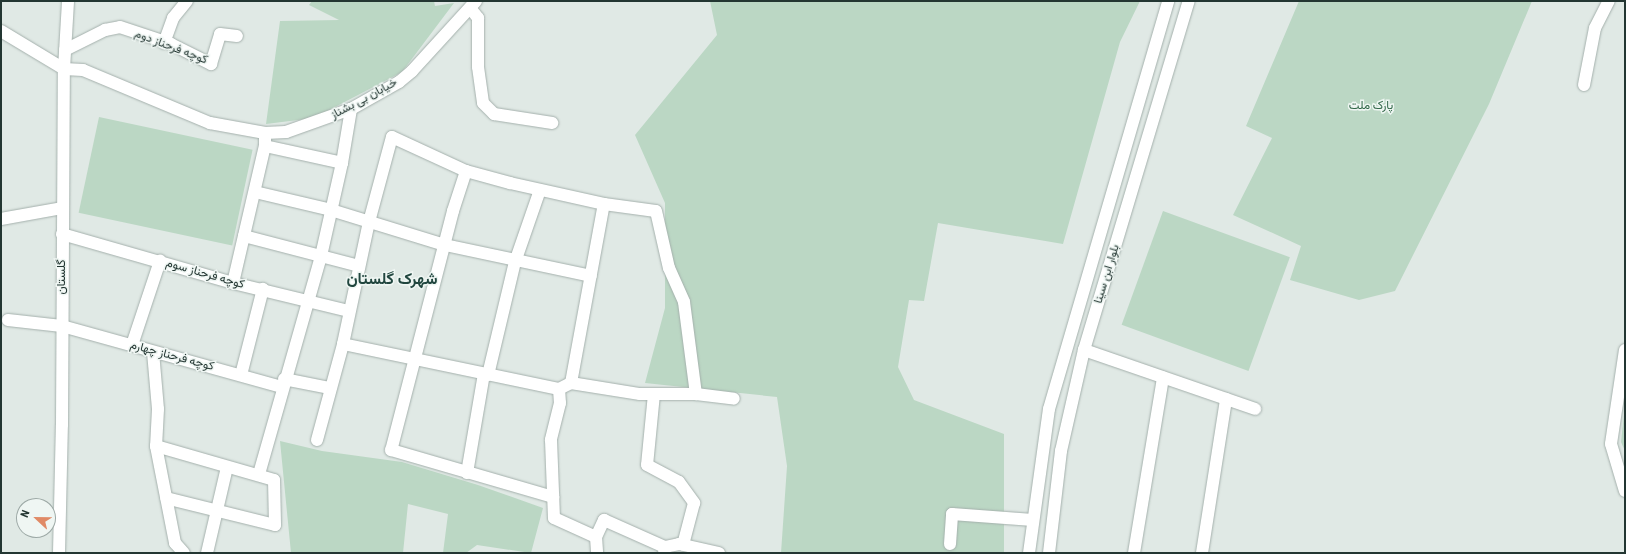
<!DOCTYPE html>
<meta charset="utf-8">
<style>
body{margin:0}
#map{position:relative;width:1626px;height:554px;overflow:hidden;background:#e0e9e5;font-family:"Roboto Condensed",Vazirmatn,sans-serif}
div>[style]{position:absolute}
.green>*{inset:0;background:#bbd7c4;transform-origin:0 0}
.roads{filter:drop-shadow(0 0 1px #a4b0ac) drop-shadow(0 0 1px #a4b0ac)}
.street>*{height:12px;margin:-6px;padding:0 6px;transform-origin:6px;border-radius:6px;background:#fff}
.secondary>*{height:12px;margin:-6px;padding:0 6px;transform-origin:6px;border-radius:6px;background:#fff}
span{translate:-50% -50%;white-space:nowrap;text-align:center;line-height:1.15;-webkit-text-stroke:3px #eff6f3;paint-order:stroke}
.street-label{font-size:12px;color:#233632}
.park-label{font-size:12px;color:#326849}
.district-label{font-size:16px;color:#21463f;font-weight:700}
.frame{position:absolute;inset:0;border:2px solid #233632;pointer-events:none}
.north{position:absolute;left:16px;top:498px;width:40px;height:40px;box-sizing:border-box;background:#eff6f3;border:1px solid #9da9a6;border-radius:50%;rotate:292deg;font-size:11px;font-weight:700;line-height:16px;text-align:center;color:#233632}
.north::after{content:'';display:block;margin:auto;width:14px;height:18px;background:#e08a66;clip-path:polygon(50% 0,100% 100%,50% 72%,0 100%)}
</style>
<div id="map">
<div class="green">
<i style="clip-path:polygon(312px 1px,434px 1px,435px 6px,454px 3px,402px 72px,314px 118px,266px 124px,280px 21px,339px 20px,309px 5px)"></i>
<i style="clip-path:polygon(710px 1px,1140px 1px,1120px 42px,1063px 244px,938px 223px,924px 301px,909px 300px,898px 367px,914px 400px,1004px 434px,1004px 553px,781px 553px,787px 466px,777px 397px,645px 383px,665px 308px,665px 203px,635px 135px,717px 35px)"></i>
<i style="clip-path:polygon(1299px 1px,1532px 1px,1489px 104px,1395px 291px,1359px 300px,1290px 280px,1301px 246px,1233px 215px,1272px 138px,1246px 126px)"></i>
<i style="left:99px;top:117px;width:157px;height:98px;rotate:12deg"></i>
<i style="left:1163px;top:211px;width:135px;height:121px;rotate:20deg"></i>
<i style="clip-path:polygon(1625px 405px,1625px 451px,1621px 442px)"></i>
<i style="clip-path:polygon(280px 441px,322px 451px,402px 462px,478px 485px,543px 508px,531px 553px,477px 545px,466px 553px,443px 553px,448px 514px,408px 504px,403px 553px,291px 553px)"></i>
</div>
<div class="roads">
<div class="street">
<i style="left:470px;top:8px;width:13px;rotate:51deg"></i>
<i style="left:478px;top:18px;width:49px;rotate:90deg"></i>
<i style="left:478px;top:67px;width:36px;rotate:82deg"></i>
<i style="left:483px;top:103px;width:16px;rotate:45deg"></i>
<i style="left:494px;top:114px;width:59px;rotate:8.8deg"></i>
<i style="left:164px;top:43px;width:27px;rotate:-70deg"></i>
<i style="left:173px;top:18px;width:22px;rotate:-51deg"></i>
<i style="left:65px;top:50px;width:45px;rotate:-26.6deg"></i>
<i style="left:105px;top:30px;width:15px;rotate:-11deg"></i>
<i style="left:120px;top:27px;width:54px;rotate:18.4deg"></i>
<i style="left:171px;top:44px;width:45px;rotate:26.6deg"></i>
<i style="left:211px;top:64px;width:31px;rotate:-73deg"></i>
<i style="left:220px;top:34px;width:17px;rotate:7deg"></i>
<i style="left:64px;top:69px;width:19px;rotate:3deg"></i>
<i style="left:83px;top:70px;width:138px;rotate:22.7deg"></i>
<i style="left:210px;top:123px;width:56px;rotate:10.3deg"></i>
<i style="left:265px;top:133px;width:21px;rotate:-3deg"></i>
<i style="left:286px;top:132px;width:69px;rotate:-19.5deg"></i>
<i style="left:351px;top:109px;width:55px;rotate:-29.4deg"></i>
<i style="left:399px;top:82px;width:17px;rotate:-40deg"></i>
<i style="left:412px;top:71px;width:95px;rotate:-47.6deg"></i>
<i style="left:1584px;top:85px;width:58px;rotate:-79.1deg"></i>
<i style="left:1595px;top:28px;width:30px;rotate:-63deg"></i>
<i style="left:265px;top:146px;width:79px;rotate:12.4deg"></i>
<i style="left:466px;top:171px;width:42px;rotate:108deg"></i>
<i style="left:453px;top:211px;width:247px;rotate:104.5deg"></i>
<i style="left:391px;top:450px;width:169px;rotate:16.2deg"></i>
<i style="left:255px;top:192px;width:78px;rotate:13.3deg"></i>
<i style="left:331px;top:210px;width:119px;rotate:17.1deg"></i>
<i style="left:445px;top:245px;width:149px;rotate:12deg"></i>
<i style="left:1px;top:219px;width:63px;rotate:-10.1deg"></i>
<i style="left:62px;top:234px;width:178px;rotate:16deg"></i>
<i style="left:233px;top:283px;width:119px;rotate:13.6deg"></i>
<i style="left:244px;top:236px;width:119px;rotate:14.6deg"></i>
<i style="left:233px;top:283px;width:141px;rotate:-76.9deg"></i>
<i style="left:265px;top:146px;width:13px;rotate:-90deg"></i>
<i style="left:8px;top:320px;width:54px;rotate:6.3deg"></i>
<i style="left:62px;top:326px;width:228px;rotate:15.5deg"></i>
<i style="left:343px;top:344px;width:221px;rotate:11.8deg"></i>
<i style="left:559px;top:389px;width:13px;rotate:-27deg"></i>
<i style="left:571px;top:383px;width:70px;rotate:9.1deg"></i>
<i style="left:640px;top:394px;width:56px"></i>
<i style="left:696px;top:394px;width:38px;rotate:7deg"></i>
<i style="left:132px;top:345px;width:89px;rotate:-71.6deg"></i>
<i style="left:1084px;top:350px;width:181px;rotate:19deg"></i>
<i style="left:1625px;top:350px;width:95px;rotate:98.5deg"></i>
<i style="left:1611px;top:444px;width:49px;rotate:73.4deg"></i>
<i style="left:153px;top:352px;width:57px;rotate:85deg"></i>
<i style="left:158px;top:409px;width:37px;rotate:93deg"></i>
<i style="left:156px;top:446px;width:99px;rotate:78.9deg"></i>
<i style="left:175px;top:543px;width:13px;rotate:48deg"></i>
<i style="left:241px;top:375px;width:89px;rotate:-75.7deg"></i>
<i style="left:488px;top:375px;width:116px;rotate:-76.6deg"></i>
<i style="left:515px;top:262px;width:76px;rotate:-70.9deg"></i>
<i style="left:284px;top:379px;width:47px;rotate:11.1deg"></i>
<i style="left:571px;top:383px;width:182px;rotate:-79.6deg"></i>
<i style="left:559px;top:389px;width:14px;rotate:86deg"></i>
<i style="left:560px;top:403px;width:38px;rotate:104deg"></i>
<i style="left:551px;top:440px;width:78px;rotate:87.8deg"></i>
<i style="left:554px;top:518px;width:46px;rotate:24.3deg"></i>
<i style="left:596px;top:537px;width:16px;rotate:86deg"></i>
<i style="left:654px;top:394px;width:71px;rotate:95.6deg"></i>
<i style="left:647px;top:465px;width:36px;rotate:28deg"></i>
<i style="left:679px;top:482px;width:26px;rotate:54deg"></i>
<i style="left:694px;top:503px;width:43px;rotate:104.7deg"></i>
<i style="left:317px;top:440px;width:99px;rotate:-74.8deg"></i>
<i style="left:343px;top:344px;width:125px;rotate:-78deg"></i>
<i style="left:369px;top:222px;width:88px;rotate:-74.9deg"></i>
<i style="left:392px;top:137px;width:81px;rotate:24.7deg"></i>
<i style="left:466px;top:171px;width:46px;rotate:15.3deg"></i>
<i style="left:510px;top:183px;width:96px;rotate:12.6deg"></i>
<i style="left:604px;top:204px;width:52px;rotate:7.7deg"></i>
<i style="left:656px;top:211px;width:58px;rotate:77.2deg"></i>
<i style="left:669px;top:268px;width:37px;rotate:66deg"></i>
<i style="left:684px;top:302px;width:93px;rotate:82.6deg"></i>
<i style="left:156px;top:446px;width:123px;rotate:16.1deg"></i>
<i style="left:274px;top:480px;width:45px;rotate:88.7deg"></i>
<i style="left:275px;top:525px;width:112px;rotate:-166.1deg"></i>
<i style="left:467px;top:473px;width:100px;rotate:-80.3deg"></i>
<i style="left:259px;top:474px;width:227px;rotate:-74.1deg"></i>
<i style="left:321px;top:256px;width:95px;rotate:-77.3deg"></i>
<i style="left:342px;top:163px;width:55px;rotate:-80.5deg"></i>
<i style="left:596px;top:537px;width:19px;rotate:-65deg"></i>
<i style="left:604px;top:520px;width:67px;rotate:23.9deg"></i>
<i style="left:665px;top:547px;width:6px;rotate:99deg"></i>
<i style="left:950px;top:544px;width:30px;rotate:-86deg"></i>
<i style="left:952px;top:514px;width:81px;rotate:4.2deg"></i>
<i style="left:665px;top:547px;width:14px;rotate:-12deg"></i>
<i style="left:679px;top:544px;width:41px;rotate:12.7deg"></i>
<i style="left:207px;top:553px;width:88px;rotate:-76.9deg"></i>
<i style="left:1134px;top:553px;width:178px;rotate:-80.6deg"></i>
<i style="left:1202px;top:553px;width:156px;rotate:-81.1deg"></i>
</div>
<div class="secondary">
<i style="left:1px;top:31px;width:74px;rotate:31.1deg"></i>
<i style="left:59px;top:553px;width:128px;rotate:-88.7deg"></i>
<i style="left:62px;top:425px;width:356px;rotate:-89.7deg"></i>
<i style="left:64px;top:69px;width:68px;rotate:-86.6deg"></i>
<i style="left:1029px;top:553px;width:145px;rotate:-82.1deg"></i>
<i style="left:1049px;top:409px;width:425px;rotate:-73.7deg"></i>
<i style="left:1049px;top:553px;width:103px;rotate:-83.3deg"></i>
<i style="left:1061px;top:451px;width:104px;rotate:-77.2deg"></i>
<i style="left:1084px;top:350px;width:364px;rotate:-73.3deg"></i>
</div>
</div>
<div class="street-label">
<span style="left:171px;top:47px;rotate:21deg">کوچه فرحناز دوم</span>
<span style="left:364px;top:99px;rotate:-28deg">خیابان بی بشناز</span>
<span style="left:205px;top:274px;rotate:16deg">کوچه فرحناز سوم</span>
<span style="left:1107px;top:274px;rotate:-73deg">بلوار ابن سینا</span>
<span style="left:62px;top:277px;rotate:-90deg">گلستان</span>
<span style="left:172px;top:356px;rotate:15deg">کوچه فرحناز چهارم</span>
</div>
<div class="park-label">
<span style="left:1371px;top:106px">پارک ملت</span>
</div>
<div class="district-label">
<span style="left:392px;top:279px">شهرک گلستان</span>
</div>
<div class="frame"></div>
<div class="north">N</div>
</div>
